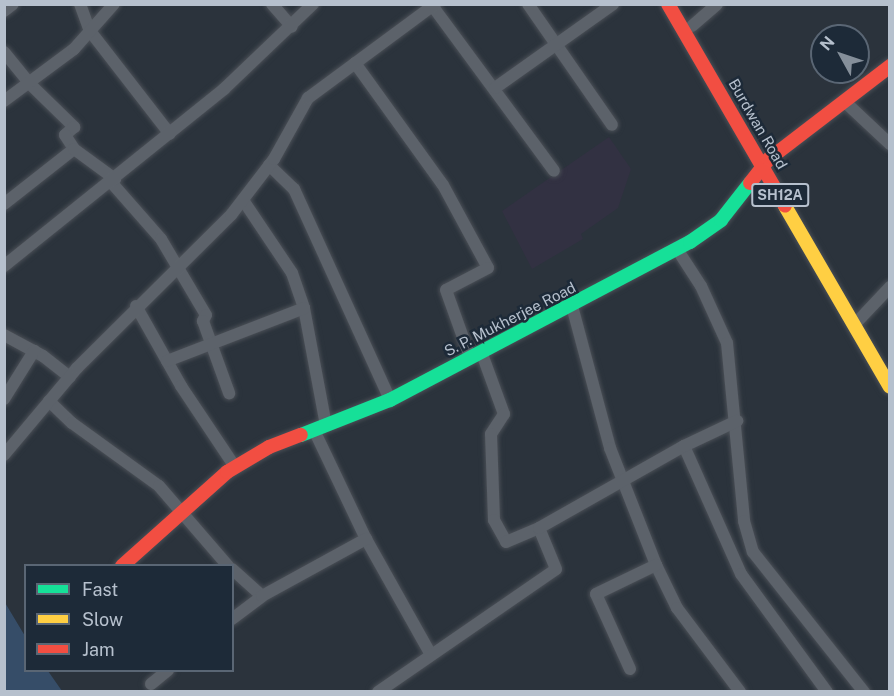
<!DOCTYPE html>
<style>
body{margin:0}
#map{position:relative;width:894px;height:696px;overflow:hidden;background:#2b333c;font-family:"Public Sans",sans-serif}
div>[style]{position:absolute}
.medical>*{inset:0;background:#323142}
.water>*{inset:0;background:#364d68}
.roads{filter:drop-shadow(0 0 2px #4a4f56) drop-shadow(0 0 2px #4a4f56)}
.street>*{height:12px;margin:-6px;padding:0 6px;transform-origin:6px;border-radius:6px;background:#5c626a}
.fast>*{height:14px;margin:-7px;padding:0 7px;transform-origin:7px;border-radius:7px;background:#16e098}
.slow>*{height:14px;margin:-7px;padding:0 7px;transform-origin:7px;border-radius:7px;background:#ffcf43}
.jam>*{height:14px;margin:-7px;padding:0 7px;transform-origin:7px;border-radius:7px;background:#f24e42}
span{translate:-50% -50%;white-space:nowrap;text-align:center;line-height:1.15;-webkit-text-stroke:5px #1d2a38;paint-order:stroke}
.shield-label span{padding:2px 4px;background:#1d2a38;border:2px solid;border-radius:4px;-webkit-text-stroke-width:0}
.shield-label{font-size:14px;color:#b6c0cd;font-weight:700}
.street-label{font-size:15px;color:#b6c0cd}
.frame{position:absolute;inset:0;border:6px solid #b6c0cd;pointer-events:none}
.legend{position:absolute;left:24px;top:564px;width:210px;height:108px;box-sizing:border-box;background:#1d2a38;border:2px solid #5a6674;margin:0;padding:8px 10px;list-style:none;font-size:18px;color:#b6c0cd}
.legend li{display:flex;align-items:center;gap:12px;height:30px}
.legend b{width:30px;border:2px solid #5a6674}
.north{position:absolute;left:810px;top:24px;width:60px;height:60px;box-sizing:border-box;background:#1d2a38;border:2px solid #5a6674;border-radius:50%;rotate:310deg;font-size:16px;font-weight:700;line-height:24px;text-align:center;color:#b6c0cd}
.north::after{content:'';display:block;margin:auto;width:21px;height:27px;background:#858f9a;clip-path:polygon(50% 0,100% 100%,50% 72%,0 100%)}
</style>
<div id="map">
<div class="medical">
<i style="clip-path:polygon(609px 137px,631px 169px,618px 208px,581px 234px,583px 239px,532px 269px,502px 211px)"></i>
</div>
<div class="water">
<i style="clip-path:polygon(4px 601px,25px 636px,26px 670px,48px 671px,62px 691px,5px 691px)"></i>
</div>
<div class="roads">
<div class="street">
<i style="left:80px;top:4px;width:29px;rotate:70deg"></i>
<i style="left:90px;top:31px;width:130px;rotate:52.2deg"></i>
<i style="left:272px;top:4px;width:30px;rotate:49deg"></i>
<i style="left:431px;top:4px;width:207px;rotate:53.6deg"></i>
<i style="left:528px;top:4px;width:147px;rotate:55.2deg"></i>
<i style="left:4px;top:11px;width:11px;rotate:-38deg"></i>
<i style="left:692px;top:26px;width:33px;rotate:-41deg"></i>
<i style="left:4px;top:52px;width:41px;rotate:50.9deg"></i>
<i style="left:30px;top:84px;width:62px;rotate:44.3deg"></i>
<i style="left:74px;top:127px;width:12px;rotate:138deg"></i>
<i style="left:65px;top:135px;width:17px;rotate:57deg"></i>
<i style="left:355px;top:63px;width:150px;rotate:54.2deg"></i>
<i style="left:443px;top:185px;width:94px;rotate:61.5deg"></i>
<i style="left:488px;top:268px;width:47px;rotate:152.4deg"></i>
<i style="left:446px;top:290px;width:71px;rotate:70.3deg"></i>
<i style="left:495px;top:88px;width:145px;rotate:-35.4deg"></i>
<i style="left:4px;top:101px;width:87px;rotate:-36.6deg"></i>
<i style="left:74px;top:49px;width:60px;rotate:-48.4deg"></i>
<i style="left:844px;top:101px;width:63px;rotate:43.1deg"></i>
<i style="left:269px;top:165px;width:35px;rotate:44deg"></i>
<i style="left:294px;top:189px;width:232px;rotate:65.5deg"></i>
<i style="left:111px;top:182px;width:76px;rotate:48.7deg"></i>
<i style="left:161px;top:239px;width:88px;rotate:59.4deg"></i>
<i style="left:206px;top:315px;width:7px;rotate:117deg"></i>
<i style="left:203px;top:321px;width:77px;rotate:70.1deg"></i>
<i style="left:243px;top:200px;width:88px;rotate:56.1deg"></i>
<i style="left:292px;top:273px;width:37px;rotate:71deg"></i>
<i style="left:304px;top:308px;width:119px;rotate:79.4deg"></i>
<i style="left:4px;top:204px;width:89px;rotate:-38.2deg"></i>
<i style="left:74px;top:149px;width:51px;rotate:36.2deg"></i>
<i style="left:677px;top:249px;width:44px;rotate:57deg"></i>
<i style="left:701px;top:286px;width:63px;rotate:65.5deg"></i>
<i style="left:727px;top:343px;width:179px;rotate:84.5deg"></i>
<i style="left:744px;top:521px;width:32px;rotate:74deg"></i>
<i style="left:753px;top:552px;width:179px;rotate:51.6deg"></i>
<i style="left:4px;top:266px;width:282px;rotate:-38.8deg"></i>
<i style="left:224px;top:89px;width:123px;rotate:-43.7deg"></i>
<i style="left:136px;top:306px;width:92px;rotate:60.6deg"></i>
<i style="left:181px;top:386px;width:97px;rotate:56.3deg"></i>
<i style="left:572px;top:306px;width:147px;rotate:75deg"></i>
<i style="left:610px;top:448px;width:126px;rotate:68.5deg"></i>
<i style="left:656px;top:565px;width:48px;rotate:64deg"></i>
<i style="left:677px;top:608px;width:105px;rotate:53.1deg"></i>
<i style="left:856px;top:323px;width:50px;rotate:-46.6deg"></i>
<i style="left:4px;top:335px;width:44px;rotate:28.3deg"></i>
<i style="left:43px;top:356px;width:34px;rotate:38deg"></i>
<i style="left:482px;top:354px;width:64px;rotate:69.9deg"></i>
<i style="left:504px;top:414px;width:24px;rotate:123deg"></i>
<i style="left:491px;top:434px;width:86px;rotate:88deg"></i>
<i style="left:494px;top:520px;width:25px;rotate:61deg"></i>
<i style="left:506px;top:542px;width:36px;rotate:-23deg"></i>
<i style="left:167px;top:361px;width:147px;rotate:-21.1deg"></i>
<i style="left:4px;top:399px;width:57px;rotate:-58deg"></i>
<i style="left:49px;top:401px;width:32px;rotate:44deg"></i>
<i style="left:72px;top:423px;width:107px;rotate:35.9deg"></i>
<i style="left:159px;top:486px;width:106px;rotate:49.2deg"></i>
<i style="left:314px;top:430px;width:121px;rotate:64.5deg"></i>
<i style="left:366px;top:539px;width:133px;rotate:60.7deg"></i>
<i style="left:684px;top:446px;width:140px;rotate:66deg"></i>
<i style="left:741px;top:574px;width:146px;rotate:53.9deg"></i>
<i style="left:4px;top:455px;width:114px;rotate:-50deg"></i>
<i style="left:77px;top:368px;width:217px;rotate:-44.8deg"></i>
<i style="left:231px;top:215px;width:71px;rotate:-52.5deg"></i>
<i style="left:274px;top:159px;width:70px;rotate:-60.9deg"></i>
<i style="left:308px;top:98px;width:158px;rotate:-36.5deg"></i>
<i style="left:232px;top:569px;width:40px;rotate:42deg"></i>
<i style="left:232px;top:619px;width:38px;rotate:-37deg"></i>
<i style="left:262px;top:596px;width:119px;rotate:-28.7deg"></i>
<i style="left:630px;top:669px;width:82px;rotate:-114.4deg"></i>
<i style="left:596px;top:594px;width:67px;rotate:-25.8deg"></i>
<i style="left:151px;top:684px;width:22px;rotate:-39deg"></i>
<i style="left:378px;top:692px;width:216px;rotate:-34.6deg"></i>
<i style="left:556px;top:569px;width:44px;rotate:-112.5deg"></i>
<i style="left:539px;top:528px;width:167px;rotate:-29.5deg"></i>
<i style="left:684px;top:446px;width:59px;rotate:-25.3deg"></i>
</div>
<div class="fast">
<i style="left:301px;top:435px;width:96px;rotate:-21.5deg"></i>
<i style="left:390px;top:400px;width:339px;rotate:-27.8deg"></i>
<i style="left:690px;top:242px;width:38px;rotate:-35deg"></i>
<i style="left:721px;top:220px;width:47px;rotate:-51.9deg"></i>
</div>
<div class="slow">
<i style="left:785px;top:206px;width:209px;rotate:59.9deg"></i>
</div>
<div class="jam">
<i style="left:668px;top:4px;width:233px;rotate:59.9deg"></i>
<i style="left:750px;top:183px;width:31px;rotate:-52deg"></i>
<i style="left:769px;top:159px;width:153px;rotate:-37.5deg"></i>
<i style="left:122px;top:566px;width:141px;rotate:-41.8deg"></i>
<i style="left:227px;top:472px;width:49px;rotate:-30.8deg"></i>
<i style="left:269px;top:447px;width:34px;rotate:-21deg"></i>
</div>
</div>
<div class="shield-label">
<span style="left:780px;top:195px">SH12A</span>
</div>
<div class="street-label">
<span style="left:758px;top:124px;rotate:60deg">Burdwan Road</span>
<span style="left:510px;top:319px;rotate:-27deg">S. P. Mukherjee Road</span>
</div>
<div class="frame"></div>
<ul class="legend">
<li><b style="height:8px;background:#16e098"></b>Fast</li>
<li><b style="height:8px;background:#ffcf43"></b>Slow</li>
<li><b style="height:8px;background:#f24e42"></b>Jam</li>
</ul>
<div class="north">N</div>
</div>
